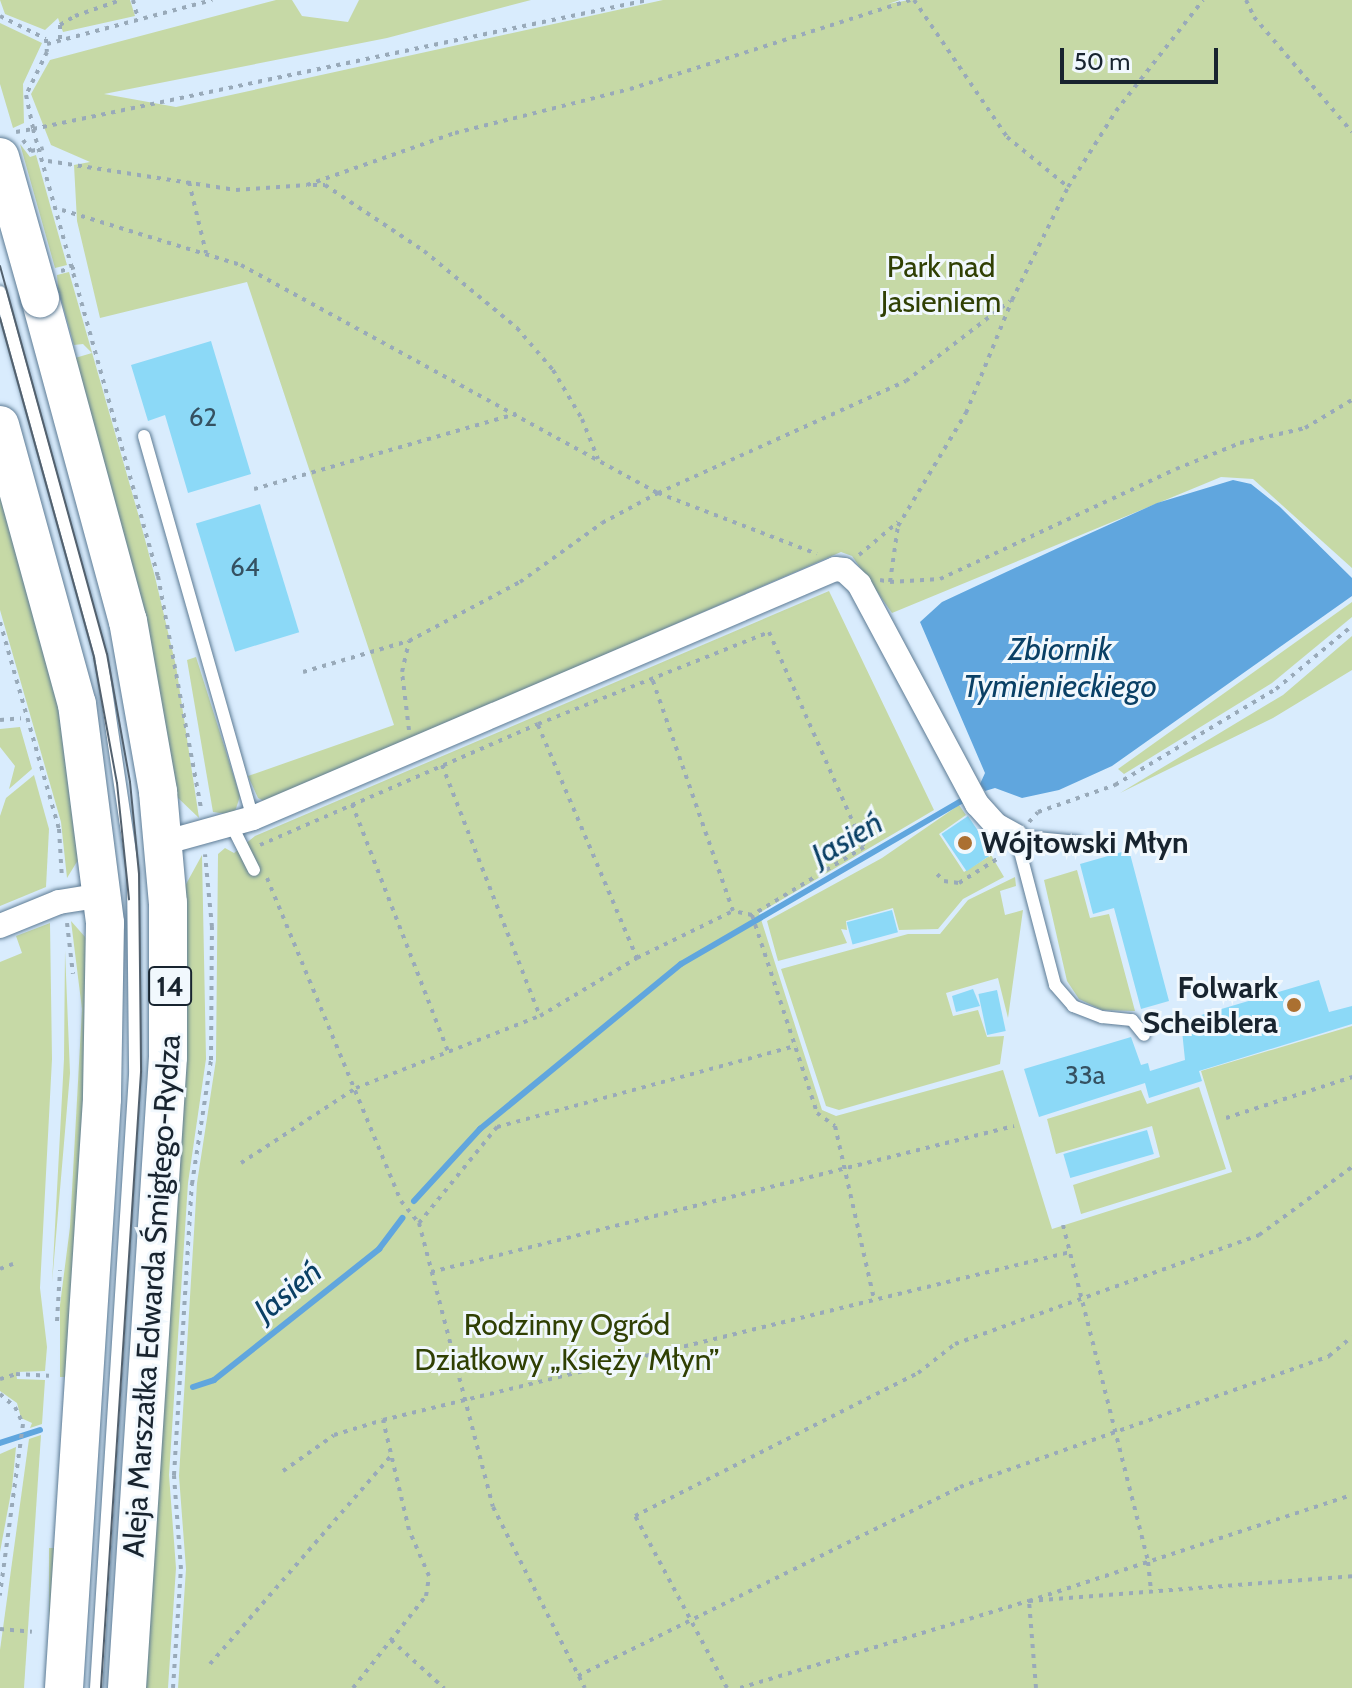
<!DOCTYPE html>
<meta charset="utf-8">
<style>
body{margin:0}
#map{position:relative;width:1352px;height:1688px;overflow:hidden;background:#d9ecfd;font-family:Cabin,sans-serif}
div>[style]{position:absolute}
.green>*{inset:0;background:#c6d9a6;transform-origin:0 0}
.water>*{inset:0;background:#60a6de}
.stream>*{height:6px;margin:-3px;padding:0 3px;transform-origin:3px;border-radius:3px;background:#60a6de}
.building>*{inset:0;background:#8cd9f7;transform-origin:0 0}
.path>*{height:4px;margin-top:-2px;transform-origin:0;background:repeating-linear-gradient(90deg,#99aab9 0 4px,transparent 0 10px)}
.roads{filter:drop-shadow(0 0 2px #5d7b94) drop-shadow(0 0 2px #5d7b94)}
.lane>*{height:12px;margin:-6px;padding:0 6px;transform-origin:6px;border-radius:6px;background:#fff}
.street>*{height:24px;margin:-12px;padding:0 12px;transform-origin:12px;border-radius:12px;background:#fff}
.primary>*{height:38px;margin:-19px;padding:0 19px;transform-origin:19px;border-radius:19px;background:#fff}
.tram>*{height:2px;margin:-1px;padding:0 1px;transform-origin:1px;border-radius:1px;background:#53616e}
.bridges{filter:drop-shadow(0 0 2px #5d7b94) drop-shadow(0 0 2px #5d7b94)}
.primary-bridge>*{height:38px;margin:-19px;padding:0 19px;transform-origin:19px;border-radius:19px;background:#fff}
.dots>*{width:22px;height:22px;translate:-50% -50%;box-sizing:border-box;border:4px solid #f1f8fd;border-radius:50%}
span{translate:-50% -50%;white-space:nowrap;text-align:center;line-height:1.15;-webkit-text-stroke:6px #f1f8fd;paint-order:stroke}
.number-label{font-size:26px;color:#355161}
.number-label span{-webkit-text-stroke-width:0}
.shield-label span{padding:2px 6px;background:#f1f8fd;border:2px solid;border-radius:6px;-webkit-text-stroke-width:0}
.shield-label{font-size:28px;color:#18242f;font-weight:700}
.park-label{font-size:30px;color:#304004}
.poi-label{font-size:30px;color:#18242f;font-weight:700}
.left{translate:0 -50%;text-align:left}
.right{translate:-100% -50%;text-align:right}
.street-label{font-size:30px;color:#18242f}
.water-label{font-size:32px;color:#0a4065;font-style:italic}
.scale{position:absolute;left:1060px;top:48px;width:158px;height:36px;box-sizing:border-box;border:4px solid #18242f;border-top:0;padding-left:10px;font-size:24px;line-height:28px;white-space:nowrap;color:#18242f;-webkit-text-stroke:6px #f1f8fd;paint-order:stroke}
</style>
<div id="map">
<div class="green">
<i style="clip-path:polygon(0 0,130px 0,135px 16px,63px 32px,58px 18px,45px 30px,5px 14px)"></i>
<i style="clip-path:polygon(276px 0,292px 0,302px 16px,348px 22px,359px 0,531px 0,387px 38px,104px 94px,176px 107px,663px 0,900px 0,888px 4px,909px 0,1352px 0,1352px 568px,1253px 479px,1221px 477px,892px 613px,852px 556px,841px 552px,266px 802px,258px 798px,248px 776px,394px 725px,247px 282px,100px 318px,77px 221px,74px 165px,90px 162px,51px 145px,31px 94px,50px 60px)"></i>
<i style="clip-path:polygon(0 23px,42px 43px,23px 84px,24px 123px,13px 128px,0 84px)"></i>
<i style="clip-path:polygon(20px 144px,30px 157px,36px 155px,67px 265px,55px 268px)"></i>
<i style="clip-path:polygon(69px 272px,139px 517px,155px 577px,176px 666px,199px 818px,176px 796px,75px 358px,92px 353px,83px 344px,74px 345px,58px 288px,57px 275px)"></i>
<i style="clip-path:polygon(0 486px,56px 690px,78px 860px,67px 878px,61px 822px,0 610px)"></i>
<i style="clip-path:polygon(829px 591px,934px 810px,759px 913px,822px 1110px,836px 1116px,1003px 1070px,1052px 1229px,1232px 1172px,1201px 1071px,1352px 1026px,1352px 1688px,178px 1688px,186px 1569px,179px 1476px,197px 1183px,216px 1060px,218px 854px,225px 848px,234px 853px,255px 836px)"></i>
<i style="clip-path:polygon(1352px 602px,1352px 617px,1272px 683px,1124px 774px,1118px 769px)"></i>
<i style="clip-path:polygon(1352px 636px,1352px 670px,1273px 718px,1120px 793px,1283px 695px)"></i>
<i style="clip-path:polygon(196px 657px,240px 796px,234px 815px,213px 812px,187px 660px)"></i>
<i style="clip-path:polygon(20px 727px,32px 769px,9px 789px,15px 766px,0 747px,0 729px)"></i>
<i style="clip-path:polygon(34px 775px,49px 829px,46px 887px,0 906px,0 816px,6px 798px)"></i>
<i style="clip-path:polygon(959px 805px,966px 815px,939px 834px,964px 872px,991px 855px,1004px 877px,963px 899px,938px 929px,899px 930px,893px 908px,846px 921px,847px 930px,841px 929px,847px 943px,778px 961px,767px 921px,882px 858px)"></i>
<i style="clip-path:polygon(202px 855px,206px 1059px,188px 1183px,169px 1475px,176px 1568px,168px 1688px,145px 1688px,185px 886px)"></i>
<i style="clip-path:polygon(1077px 870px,1090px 918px,1109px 914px,1135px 1011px,1102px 1010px,1079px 999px,1067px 981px,1044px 880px)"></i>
<i style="clip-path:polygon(1015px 877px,1016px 886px,1000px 891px,1005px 915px,1023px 910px,1008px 1018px,998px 978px,946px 993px,953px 1016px,978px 1010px,987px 1037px,1004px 1036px,1000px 1064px,839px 1110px,826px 1106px,781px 969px,908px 934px,940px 934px,968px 900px)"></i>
<i style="clip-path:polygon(71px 921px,86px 938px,89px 1007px,67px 1377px,60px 1377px,60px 1305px,70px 1227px,82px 1009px)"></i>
<i style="clip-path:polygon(50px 923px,52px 1059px,40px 1288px,47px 1347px,45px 1371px,16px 1372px,17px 1379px,45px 1380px,42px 1424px,30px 1428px,32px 1423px,21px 1418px,17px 1403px,0 1391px,0 962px,22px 953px,16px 936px)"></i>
<i style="clip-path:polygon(65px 950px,70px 1073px,52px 1283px,64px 1059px)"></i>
<i style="clip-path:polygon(1199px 1087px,1226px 1169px,1081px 1214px,1073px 1185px,1160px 1157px,1152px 1126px,1056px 1154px,1047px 1119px,1141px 1090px,1147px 1104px)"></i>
<i style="clip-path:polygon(41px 1435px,24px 1688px,0 1688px,0 1650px,29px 1439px)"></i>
<i style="clip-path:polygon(16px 1447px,12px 1487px,0 1552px,0 1454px)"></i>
<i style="left:49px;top:1548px;width:7px;height:140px"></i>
</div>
<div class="water">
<i style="clip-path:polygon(1233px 480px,1251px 484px,1280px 507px,1352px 578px,1352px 596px,1112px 766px,1059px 790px,1022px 798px,995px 788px,985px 791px,980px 784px,985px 773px,920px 622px,942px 602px,1073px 541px,1157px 503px)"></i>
</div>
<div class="stream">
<i style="left:414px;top:1201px;width:98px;rotate:-47.5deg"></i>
<i style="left:480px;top:1129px;width:260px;rotate:-39.4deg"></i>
<i style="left:681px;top:964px;width:332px;rotate:-30.2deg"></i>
<i style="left:193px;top:1387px;width:22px;rotate:-18deg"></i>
<i style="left:214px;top:1380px;width:211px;rotate:-38.4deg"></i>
<i style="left:379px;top:1249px;width:39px;rotate:-53deg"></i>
<i style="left:0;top:1443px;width:42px;rotate:-18deg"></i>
</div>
<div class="building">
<i style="clip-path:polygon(211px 341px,251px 474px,188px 493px,165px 415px,148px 421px,131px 365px)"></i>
<i style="left:260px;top:504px;width:134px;height:67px;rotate:73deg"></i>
<i style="left:968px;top:816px;width:45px;height:32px;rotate:56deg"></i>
<i style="clip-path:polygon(1129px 850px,1169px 1001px,1141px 1009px,1114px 908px,1093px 914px,1080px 864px)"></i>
<i style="left:892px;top:910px;width:23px;height:47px;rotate:75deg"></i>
<i style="clip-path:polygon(1319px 980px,1329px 1012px,1352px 1006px,1352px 1024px,1199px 1071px,1202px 1081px,1149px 1098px,1145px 1083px,1039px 1117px,1024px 1069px,1131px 1037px,1141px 1065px,1148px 1063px,1150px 1071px,1185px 1060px,1181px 1021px)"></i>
<i style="clip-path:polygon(973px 989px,980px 1006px,956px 1012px,952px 996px)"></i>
<i style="left:997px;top:990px;width:42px;height:19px;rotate:78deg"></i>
<i style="left:1147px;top:1130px;width:25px;height:87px;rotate:74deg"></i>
</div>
<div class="path">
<i style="left:133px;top:0;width:20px;rotate:75deg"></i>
<i style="left:914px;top:0;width:166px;rotate:55.8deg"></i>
<i style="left:1007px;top:137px;width:79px;rotate:39.3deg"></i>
<i style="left:1246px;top:0;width:19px;rotate:65deg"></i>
<i style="left:1254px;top:17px;width:151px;rotate:49.6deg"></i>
<i style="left:0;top:16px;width:51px;rotate:26.6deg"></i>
<i style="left:46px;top:39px;width:13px;rotate:86deg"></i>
<i style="left:47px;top:52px;width:48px;rotate:116deg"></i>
<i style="left:26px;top:95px;width:35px;rotate:78deg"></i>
<i style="left:33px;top:129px;width:628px;rotate:-11.85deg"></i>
<i style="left:60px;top:39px;width:14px;rotate:-90deg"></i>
<i style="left:60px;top:25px;width:17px;rotate:-31deg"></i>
<i style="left:75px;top:16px;width:49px;rotate:-19.2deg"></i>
<i style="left:47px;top:44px;width:171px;rotate:-14.9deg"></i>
<i style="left:16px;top:132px;width:17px;rotate:-10deg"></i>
<i style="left:33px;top:129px;width:464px;rotate:74.4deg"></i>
<i style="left:158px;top:576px;width:237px;rotate:79.5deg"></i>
<i style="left:23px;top:140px;width:14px;rotate:54deg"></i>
<i style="left:31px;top:151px;width:13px;rotate:-13deg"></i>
<i style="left:48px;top:161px;width:190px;rotate:8.8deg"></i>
<i style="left:236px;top:190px;width:71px;rotate:-4deg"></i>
<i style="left:307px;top:185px;width:157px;rotate:-19.4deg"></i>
<i style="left:455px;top:133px;width:180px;rotate:-14.1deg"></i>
<i style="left:630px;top:89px;width:294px;rotate:-17.6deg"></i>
<i style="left:189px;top:182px;width:73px;rotate:76.5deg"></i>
<i style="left:313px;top:185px;width:12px"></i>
<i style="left:325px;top:185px;width:119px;rotate:33.7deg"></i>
<i style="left:424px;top:251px;width:121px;rotate:39.6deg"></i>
<i style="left:517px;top:328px;width:55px;rotate:49.4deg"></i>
<i style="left:553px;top:370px;width:57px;rotate:59.4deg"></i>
<i style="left:582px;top:419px;width:43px;rotate:68.2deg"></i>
<i style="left:62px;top:210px;width:187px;rotate:17.1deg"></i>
<i style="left:241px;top:265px;width:475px;rotate:28.7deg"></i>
<i style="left:658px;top:493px;width:170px;rotate:21deg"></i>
<i style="left:61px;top:271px;width:18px;rotate:-16deg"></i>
<i style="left:254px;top:489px;width:273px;rotate:-16deg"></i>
<i style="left:859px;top:555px;width:51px;rotate:-40.2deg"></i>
<i style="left:880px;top:580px;width:10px;rotate:11deg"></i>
<i style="left:890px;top:582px;width:57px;rotate:-81.9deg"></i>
<i style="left:898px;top:526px;width:132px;rotate:-59deg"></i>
<i style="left:966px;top:413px;width:122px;rotate:-67.8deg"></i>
<i style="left:1012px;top:300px;width:126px;rotate:-63.6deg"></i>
<i style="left:1068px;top:187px;width:90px;rotate:-57.7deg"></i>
<i style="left:1116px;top:111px;width:141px;rotate:-51.9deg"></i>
<i style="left:890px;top:582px;width:50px;rotate:-3.4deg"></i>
<i style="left:940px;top:579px;width:260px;rotate:-25deg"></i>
<i style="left:1176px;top:469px;width:69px;rotate:-22.1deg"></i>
<i style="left:1240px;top:443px;width:67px;rotate:-13deg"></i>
<i style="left:1305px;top:428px;width:55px;rotate:-30.8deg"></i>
<i style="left:0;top:622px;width:215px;rotate:74.1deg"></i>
<i style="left:59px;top:829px;width:50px;rotate:86.6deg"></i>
<i style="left:303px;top:672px;width:109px;rotate:-16.4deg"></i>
<i style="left:0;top:720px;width:21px;rotate:-5deg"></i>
<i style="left:538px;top:725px;width:253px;rotate:67deg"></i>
<i style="left:409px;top:730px;width:58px;rotate:-96.9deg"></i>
<i style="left:402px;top:672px;width:32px;rotate:-77deg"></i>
<i style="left:409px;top:641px;width:126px;rotate:-28deg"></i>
<i style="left:520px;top:582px;width:101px;rotate:-35.7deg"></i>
<i style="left:602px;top:523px;width:64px;rotate:-28.2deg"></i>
<i style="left:658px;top:493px;width:272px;rotate:-24.3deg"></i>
<i style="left:906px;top:381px;width:131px;rotate:-37.6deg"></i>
<i style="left:442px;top:765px;width:269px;rotate:68.7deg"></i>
<i style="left:352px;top:804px;width:265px;rotate:68.8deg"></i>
<i style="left:1029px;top:822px;width:13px;rotate:-48deg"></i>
<i style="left:1038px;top:812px;width:82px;rotate:-19.3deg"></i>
<i style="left:1115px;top:785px;width:187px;rotate:-30.8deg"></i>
<i style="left:1276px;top:689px;width:99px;rotate:-39.7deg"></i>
<i style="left:260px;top:845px;width:303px;rotate:-23.5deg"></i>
<i style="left:538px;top:724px;width:249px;rotate:-21.7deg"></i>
<i style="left:769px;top:632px;width:235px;rotate:66.2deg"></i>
<i style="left:864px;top:847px;width:131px;rotate:148.7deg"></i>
<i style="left:752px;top:915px;width:19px;rotate:-168deg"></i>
<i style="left:937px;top:874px;width:10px;rotate:45deg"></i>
<i style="left:944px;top:881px;width:15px;rotate:8deg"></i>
<i style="left:959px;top:883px;width:45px;rotate:-32.3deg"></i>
<i style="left:267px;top:878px;width:350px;rotate:67.5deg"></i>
<i style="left:401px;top:1201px;width:28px;rotate:51deg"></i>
<i style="left:419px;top:1223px;width:293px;rotate:75.4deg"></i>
<i style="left:493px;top:1507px;width:203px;rotate:63.1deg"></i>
<i style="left:752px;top:915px;width:208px;rotate:71.8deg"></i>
<i style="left:817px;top:1113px;width:22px;rotate:36deg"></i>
<i style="left:835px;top:1126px;width:177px;rotate:77.3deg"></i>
<i style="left:67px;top:923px;width:51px;rotate:83.3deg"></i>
<i style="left:1226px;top:1118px;width:133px;rotate:-18deg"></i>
<i style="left:241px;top:1163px;width:137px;rotate:-33.1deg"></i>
<i style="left:356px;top:1088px;width:198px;rotate:-21.4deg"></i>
<i style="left:540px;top:1016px;width:113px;rotate:-30.9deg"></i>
<i style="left:637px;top:958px;width:107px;rotate:-26.1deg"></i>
<i style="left:733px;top:911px;width:246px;rotate:-109.2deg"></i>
<i style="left:419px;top:1223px;width:124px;rotate:-50.9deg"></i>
<i style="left:497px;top:1127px;width:310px;rotate:-15.2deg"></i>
<i style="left:1063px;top:1225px;width:348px;rotate:75.8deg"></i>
<i style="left:1148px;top:1562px;width:30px;rotate:84deg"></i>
<i style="left:0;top:1269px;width:14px;rotate:-21deg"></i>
<i style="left:431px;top:1272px;width:601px;rotate:-14.06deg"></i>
<i style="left:57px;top:1321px;width:51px;rotate:-86.6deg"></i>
<i style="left:0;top:1379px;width:17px;rotate:-17deg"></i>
<i style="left:16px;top:1374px;width:33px;rotate:3deg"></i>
<i style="left:0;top:1394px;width:20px;rotate:41deg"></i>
<i style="left:15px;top:1407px;width:19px;rotate:65deg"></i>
<i style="left:23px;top:1424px;width:173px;rotate:97.7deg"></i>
<i style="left:283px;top:1471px;width:62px;rotate:-35.2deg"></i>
<i style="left:334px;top:1435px;width:51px;rotate:-17deg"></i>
<i style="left:383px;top:1420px;width:707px;rotate:-13.74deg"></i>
<i style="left:0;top:1629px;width:32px;rotate:5deg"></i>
<i style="left:391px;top:1640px;width:72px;rotate:42.2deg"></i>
<i style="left:210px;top:1664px;width:277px;rotate:-49deg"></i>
<i style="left:578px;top:1676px;width:426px;rotate:-26.3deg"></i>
<i style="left:960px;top:1487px;width:392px;rotate:-19.5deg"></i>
<i style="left:1329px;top:1356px;width:30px;rotate:-40deg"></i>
<i style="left:173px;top:1688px;width:119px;rotate:-86.2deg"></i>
<i style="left:181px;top:1569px;width:94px;rotate:-94.3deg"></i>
<i style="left:174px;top:1475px;width:292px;rotate:-86.5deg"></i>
<i style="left:192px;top:1184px;width:125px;rotate:-81.3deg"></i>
<i style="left:211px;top:1060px;width:133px;rotate:-89.6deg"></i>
<i style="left:212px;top:927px;width:73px;rotate:-95.5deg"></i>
<i style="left:353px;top:1688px;width:117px;rotate:-51.6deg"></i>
<i style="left:426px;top:1596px;width:20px;rotate:-81deg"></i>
<i style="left:429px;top:1576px;width:50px;rotate:-113.5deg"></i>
<i style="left:409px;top:1530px;width:113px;rotate:-103.3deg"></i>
<i style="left:727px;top:1688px;width:195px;rotate:-118.1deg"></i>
<i style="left:635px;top:1516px;width:317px;rotate:-26.8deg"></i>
<i style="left:918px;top:1373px;width:47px;rotate:-38.1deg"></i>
<i style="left:955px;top:1344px;width:323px;rotate:-19.7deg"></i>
<i style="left:1259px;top:1235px;width:115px;rotate:-36.2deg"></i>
<i style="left:740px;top:1688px;width:302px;rotate:-16.8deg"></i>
<i style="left:1029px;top:1601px;width:324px;rotate:-4.4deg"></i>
<i style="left:1036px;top:1688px;width:87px;rotate:-94.6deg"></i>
<i style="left:1029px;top:1601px;width:340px;rotate:-18.2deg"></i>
</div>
<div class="roads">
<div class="lane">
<i style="left:0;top:292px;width:378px;rotate:74.5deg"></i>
<i style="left:101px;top:656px;width:219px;rotate:81.6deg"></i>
<i style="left:133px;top:873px;width:202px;rotate:89.4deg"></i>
<i style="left:135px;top:1075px;width:614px;rotate:93.64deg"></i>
<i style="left:144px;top:436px;width:397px;rotate:74.1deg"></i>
<i style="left:232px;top:826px;width:49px;rotate:63.4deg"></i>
<i style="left:1016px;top:836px;width:154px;rotate:75.3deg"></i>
<i style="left:1055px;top:985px;width:28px;rotate:49deg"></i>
<i style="left:1073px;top:1006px;width:31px;rotate:21deg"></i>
<i style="left:1102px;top:1017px;width:30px;rotate:6deg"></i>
<i style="left:1132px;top:1020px;width:19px;rotate:51deg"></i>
<i style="left:1016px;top:836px;width:62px;rotate:5.5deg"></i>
</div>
<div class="street">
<i style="left:163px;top:843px;width:93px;rotate:-15.5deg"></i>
<i style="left:253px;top:818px;width:633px;rotate:-23.16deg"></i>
<i style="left:835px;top:569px;width:9px;rotate:6deg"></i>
<i style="left:844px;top:570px;width:21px;rotate:43deg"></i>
<i style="left:859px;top:584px;width:250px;rotate:61.8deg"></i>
<i style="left:977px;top:804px;width:28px;rotate:48deg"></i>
<i style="left:996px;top:825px;width:23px;rotate:29deg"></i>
<i style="left:0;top:926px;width:64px;rotate:-22.1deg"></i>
<i style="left:59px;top:902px;width:45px;rotate:-9deg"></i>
</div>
<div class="primary">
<i style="left:40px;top:298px;width:335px;rotate:74.8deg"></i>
<i style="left:128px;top:621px;width:174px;rotate:80deg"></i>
<i style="left:158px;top:792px;width:111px;rotate:84.9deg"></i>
<i style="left:168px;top:903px;width:154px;rotate:90deg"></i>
<i style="left:168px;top:1057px;width:632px;rotate:93.72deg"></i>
<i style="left:0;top:425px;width:289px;rotate:74.6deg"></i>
<i style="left:77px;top:704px;width:221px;rotate:82.7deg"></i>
<i style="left:105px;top:923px;width:176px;rotate:91deg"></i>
<i style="left:102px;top:1099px;width:590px;rotate:93.69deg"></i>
</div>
</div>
<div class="tram">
<i style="left:0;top:266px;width:402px;rotate:74.6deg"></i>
<i style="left:107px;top:654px;width:130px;rotate:79.8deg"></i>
<i style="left:130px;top:782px;width:92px;rotate:84.4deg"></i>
<i style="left:139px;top:874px;width:198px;rotate:89.4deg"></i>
<i style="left:141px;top:1072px;width:617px;rotate:93.72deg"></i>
<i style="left:0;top:318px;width:353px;rotate:74.5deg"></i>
<i style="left:94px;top:658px;width:127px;rotate:79.6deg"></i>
<i style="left:117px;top:783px;width:117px;rotate:84.1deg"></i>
</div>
<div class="bridges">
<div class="primary-bridge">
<i style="left:0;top:157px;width:147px;rotate:74.2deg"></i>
</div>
</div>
<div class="dots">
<i style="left:965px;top:843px;background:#ab7031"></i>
<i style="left:1294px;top:1005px;background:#ab7031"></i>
</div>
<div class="number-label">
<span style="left:203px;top:418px">62</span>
<span style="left:245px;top:568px">64</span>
<span style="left:1085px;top:1076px">33a</span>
</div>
<div class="shield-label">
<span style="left:170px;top:986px">14</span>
</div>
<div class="park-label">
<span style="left:941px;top:284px">Park nad<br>Jasieniem</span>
<span style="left:567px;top:1342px">Rodzinny Ogród<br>Działkowy „Księży Młyn”</span>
</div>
<div class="poi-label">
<span class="left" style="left:981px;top:843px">Wójtowski Młyn</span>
<span class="right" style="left:1278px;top:1005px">Folwark<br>Scheiblera</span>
</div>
<div class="street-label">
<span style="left:152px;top:1296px;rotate:-86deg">Aleja Marszałka Edwarda Śmigłego-Rydza</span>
</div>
<div class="water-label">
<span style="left:1060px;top:668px">Zbiornik<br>Tymienieckiego</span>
<span style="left:847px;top:839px;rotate:-30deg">Jasień</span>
<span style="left:288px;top:1291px;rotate:-39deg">Jasień</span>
</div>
<div class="scale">50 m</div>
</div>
